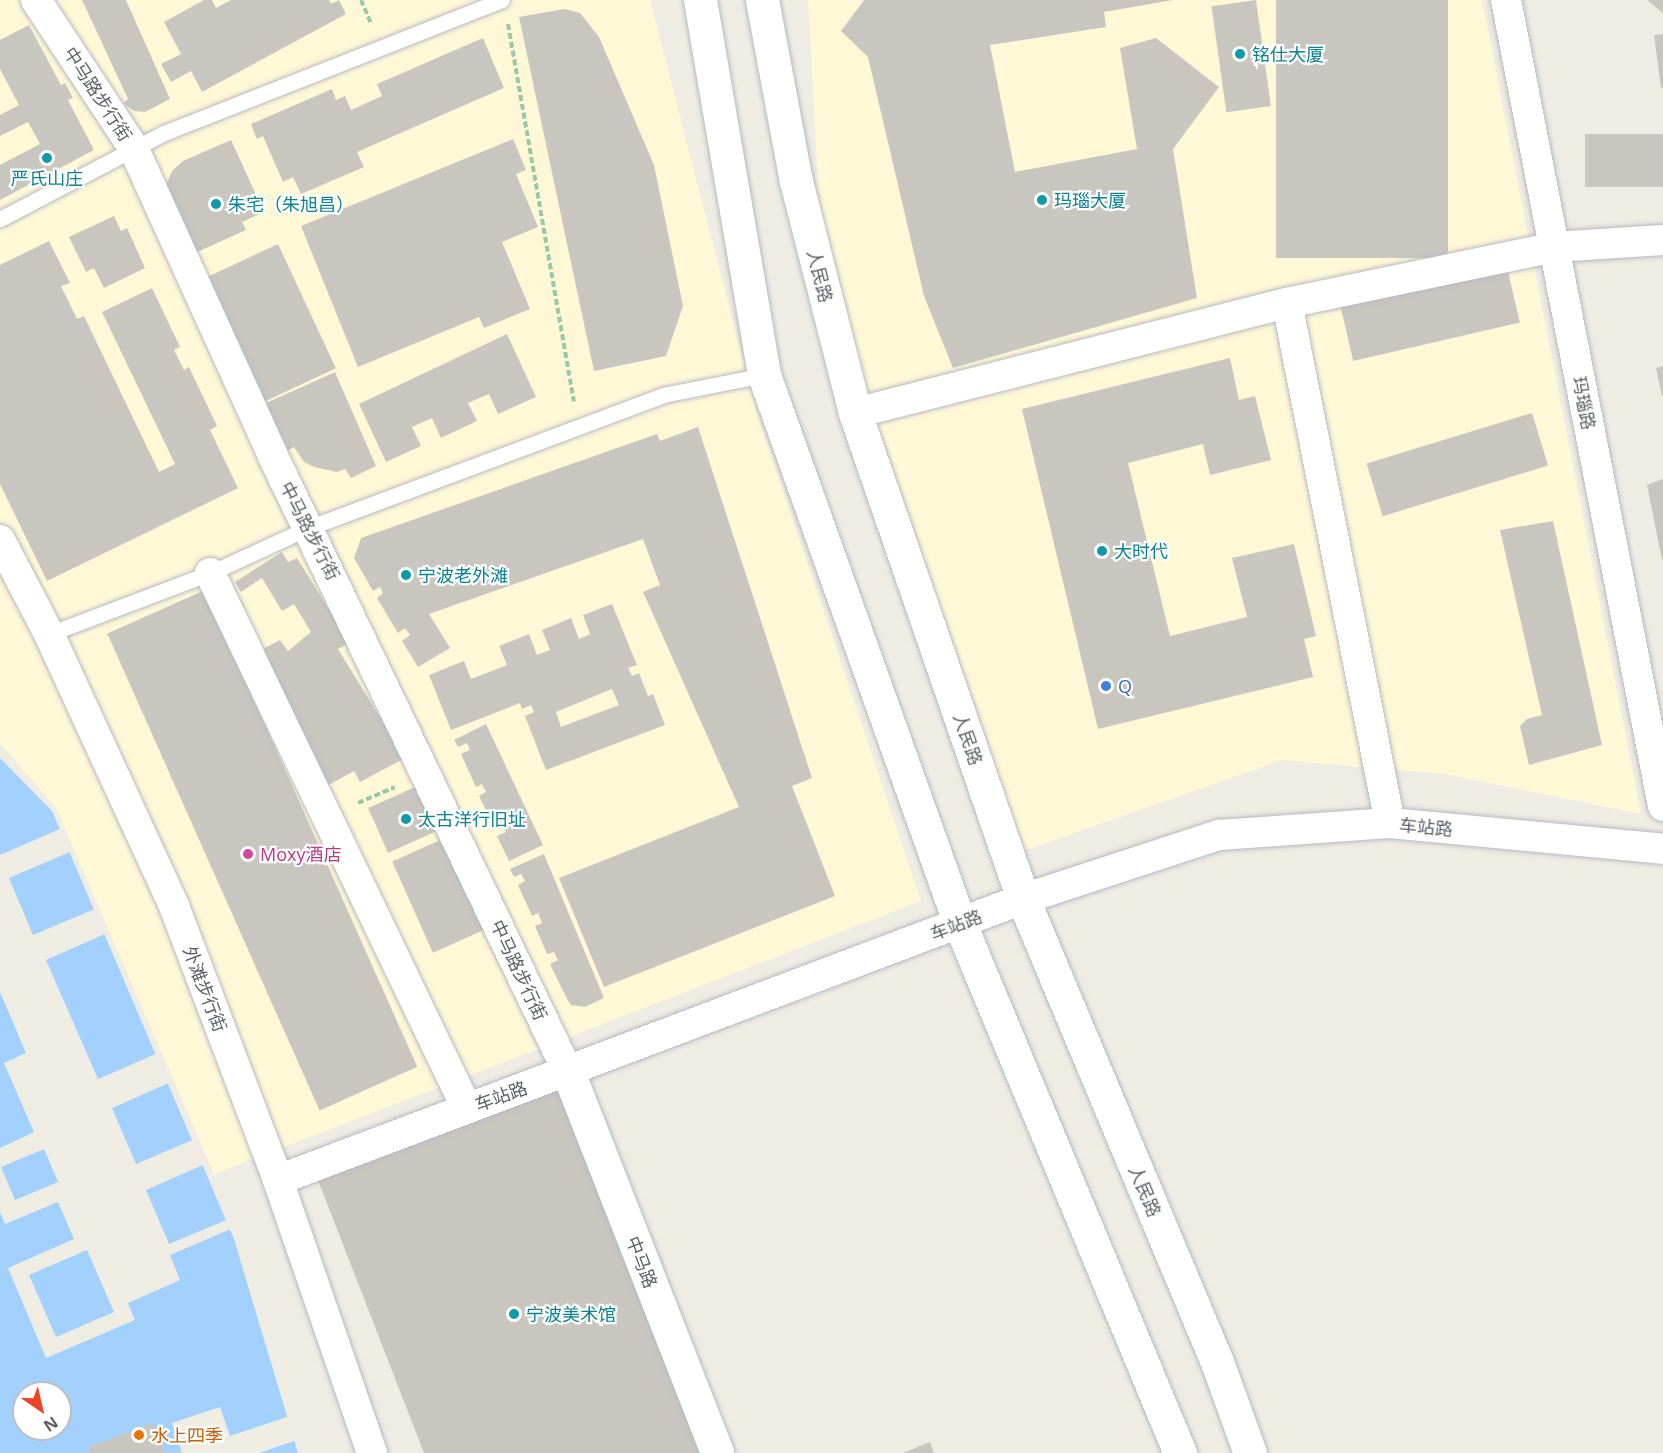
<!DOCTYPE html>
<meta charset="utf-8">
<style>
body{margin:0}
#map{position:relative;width:1663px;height:1453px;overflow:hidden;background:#eeece3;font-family:"Open Sans","Noto Sans SC",sans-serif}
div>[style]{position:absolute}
.commercial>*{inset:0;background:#fff8d7}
.water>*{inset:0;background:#a2d1ff}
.pier>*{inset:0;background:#eeece3}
.building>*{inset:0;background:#c9c6c0;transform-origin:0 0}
.path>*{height:4px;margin-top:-2px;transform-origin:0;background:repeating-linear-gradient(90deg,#97c8a8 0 6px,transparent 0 9px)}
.roads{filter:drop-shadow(0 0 2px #b8babf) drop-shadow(0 0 2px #b8babf)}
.lane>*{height:15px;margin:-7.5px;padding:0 7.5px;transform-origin:7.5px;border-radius:7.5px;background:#fff}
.street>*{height:30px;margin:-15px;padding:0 15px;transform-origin:15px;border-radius:15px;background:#fff}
.secondary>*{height:33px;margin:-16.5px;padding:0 16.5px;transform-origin:16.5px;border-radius:16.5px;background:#fff}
.dots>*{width:16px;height:16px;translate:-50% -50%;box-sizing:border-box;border:3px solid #fff;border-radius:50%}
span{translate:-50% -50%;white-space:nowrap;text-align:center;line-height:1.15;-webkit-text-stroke:4.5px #fff;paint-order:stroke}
.culture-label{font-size:18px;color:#0d838f}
.left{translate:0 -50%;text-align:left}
.street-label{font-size:18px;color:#5b5e64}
.shop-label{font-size:18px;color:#366cbe}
.hotel-label{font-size:18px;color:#b23c85}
.food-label{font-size:18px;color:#c56008}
.north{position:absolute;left:12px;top:1381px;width:60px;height:60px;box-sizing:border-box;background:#fff;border:2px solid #bdbfc1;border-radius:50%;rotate:146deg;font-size:16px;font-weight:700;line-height:24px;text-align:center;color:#5b5e64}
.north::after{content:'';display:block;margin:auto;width:21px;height:27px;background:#ee4329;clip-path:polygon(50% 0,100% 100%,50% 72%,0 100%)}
</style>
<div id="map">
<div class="commercial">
<i style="clip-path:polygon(0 0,650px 0,755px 407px,921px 901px,214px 1174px,56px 808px,0 743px)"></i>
<i style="clip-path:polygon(808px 0,1482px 0,1641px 814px,1444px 774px,1282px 760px,1023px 851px,876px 435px,820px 218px)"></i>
</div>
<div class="water">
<i style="clip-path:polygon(evenodd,0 758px,52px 811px,234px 1239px,298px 1453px,0 1453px,0 758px,24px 1393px,60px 1393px,60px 1429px,24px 1429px,24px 1393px)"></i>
</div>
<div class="pier">
<i style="clip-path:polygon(evenodd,62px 828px,72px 851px,9px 878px,33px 935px,97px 908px,107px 933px,46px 960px,98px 1079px,158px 1053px,171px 1082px,112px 1108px,136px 1164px,195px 1139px,205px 1164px,146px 1190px,169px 1244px,229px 1219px,233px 1228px,170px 1255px,180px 1280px,128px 1303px,135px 1320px,46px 1358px,8px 1268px,74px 1239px,58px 1202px,5px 1224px,0 1212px,0 1148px,34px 1132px,4px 1063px,26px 1053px,0 992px,0 855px,62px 828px,44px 1149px,58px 1182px,15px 1200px,1px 1167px,44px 1149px,62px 828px,87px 1250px,114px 1312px,56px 1337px,29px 1275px,87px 1250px)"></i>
<i style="clip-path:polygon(220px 1407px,230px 1436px,290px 1416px,297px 1440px,259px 1453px,182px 1453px,172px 1423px)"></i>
</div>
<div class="building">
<i style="clip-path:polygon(82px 0,126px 0,170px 99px,145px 112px,134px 111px,123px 103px,128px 99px)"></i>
<i style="clip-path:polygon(204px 0,212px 0,216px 8px,231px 0,329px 0,331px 4px,339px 0,346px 14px,202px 92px,191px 71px,171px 82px,161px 64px,181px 54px,164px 22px)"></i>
<i style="clip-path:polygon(864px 0,1173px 0,1104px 12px,1106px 27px,990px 45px,1015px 172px,1137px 149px,1120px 48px,1156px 38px,1219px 87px,1173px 149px,1197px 298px,953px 368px,924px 296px,868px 57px,841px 31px)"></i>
<i style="left:1256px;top:0;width:107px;height:45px;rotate:82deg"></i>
<i style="left:1276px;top:0;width:172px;height:258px"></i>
<i style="clip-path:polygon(1647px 0,1663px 0,1663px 13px)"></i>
<i style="clip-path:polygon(564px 9px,580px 13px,599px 37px,654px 165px,683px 306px,666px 356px,594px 371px,519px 17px)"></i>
<i style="clip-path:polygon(29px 25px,61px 85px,65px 83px,73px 98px,68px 100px,94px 150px,0 200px,0 165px,40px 144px,28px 122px,0 136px,0 115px,19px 105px,0 69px,0 40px)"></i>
<i style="clip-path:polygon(1663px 34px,1663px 88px,1661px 88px,1654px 35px)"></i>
<i style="clip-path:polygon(483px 38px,504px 88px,357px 152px,364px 167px,301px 194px,293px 177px,283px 182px,263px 136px,257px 139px,251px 124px,332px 89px,336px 100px,345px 96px,351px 110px,382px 96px,377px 84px)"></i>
<i style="left:1663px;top:134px;width:53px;height:78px;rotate:90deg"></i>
<i style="clip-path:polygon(513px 139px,526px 170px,516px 174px,538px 227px,502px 242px,530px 309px,484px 328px,479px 317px,358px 367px,301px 226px)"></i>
<i style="clip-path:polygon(231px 140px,264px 212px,242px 222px,246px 230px,195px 253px,166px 185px,172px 171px,183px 161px)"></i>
<i style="clip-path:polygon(114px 216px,121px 231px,127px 228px,145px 268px,104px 288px,94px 268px,86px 272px,69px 237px)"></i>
<i style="clip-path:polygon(49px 241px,70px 283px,61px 286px,77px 319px,84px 316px,159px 472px,175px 464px,102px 312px,152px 288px,180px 347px,174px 350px,184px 370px,189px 367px,217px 426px,210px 430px,238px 488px,47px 581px,0 484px,0 265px)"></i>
<i style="left:278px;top:244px;width:137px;height:78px;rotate:65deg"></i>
<i style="left:1507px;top:267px;width:57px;height:171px;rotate:77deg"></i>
<i style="clip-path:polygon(507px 334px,536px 397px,498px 414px,489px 394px,468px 403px,477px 421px,441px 438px,432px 418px,412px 427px,421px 446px,386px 462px,359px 404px)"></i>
<i style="clip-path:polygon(1230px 358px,1239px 400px,1255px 396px,1271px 460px,1210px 475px,1203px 444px,1128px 463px,1170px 636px,1247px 617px,1232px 558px,1294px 544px,1316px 636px,1304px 639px,1313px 677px,1098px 729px,1022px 409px)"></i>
<i style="clip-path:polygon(1663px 366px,1663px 396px,1662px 396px,1656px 368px)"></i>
<i style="clip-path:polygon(335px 372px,376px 466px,351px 478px,345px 469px,337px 472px,314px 467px,304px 462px,294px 447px,287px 451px,264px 404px)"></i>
<i style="left:1532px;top:413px;width:55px;height:173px;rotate:73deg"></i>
<i style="clip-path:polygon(698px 427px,812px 778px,792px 786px,835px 896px,604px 987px,559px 878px,739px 807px,643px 592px,660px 585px,643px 539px,429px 614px,450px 648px,418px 667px,402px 641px,410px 635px,405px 628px,398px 633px,377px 598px,383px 593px,380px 587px,373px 591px,354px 558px,361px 538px,657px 434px,660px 441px)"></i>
<i style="clip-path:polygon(1663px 479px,1663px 560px,1662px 560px,1647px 485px)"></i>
<i style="clip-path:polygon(1553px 521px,1602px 745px,1529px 765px,1520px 726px,1527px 719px,1542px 715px,1500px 530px)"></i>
<i style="clip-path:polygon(282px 552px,288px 562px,297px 558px,350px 643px,338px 649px,405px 758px,360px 782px,354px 771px,325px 787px,263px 649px,280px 640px,288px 651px,311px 632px,294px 604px,282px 611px,262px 578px,241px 592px,235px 582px)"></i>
<i style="left:205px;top:590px;width:522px;height:107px;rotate:66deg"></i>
<i style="clip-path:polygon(evenodd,612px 604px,637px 665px,628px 668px,632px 676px,639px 673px,648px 696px,653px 694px,665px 725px,546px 770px,525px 716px,534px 712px,531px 705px,522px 709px,520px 703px,451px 730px,429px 675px,464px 661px,471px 679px,507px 665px,499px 646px,529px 634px,537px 655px,550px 650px,542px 630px,571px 618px,579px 639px,590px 634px,583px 615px,612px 604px,612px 689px,619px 705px,561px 727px,556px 712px,612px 689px)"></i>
<i style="clip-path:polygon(486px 724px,543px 845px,509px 861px,497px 836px,506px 832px,501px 822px,494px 826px,479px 796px,486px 792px,482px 784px,476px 787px,461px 754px,470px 750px,467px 743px,458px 747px,454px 740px)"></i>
<i style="left:422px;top:784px;width:49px;height:59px;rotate:66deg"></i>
<i style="left:447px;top:837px;width:100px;height:60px;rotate:66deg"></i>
<i style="clip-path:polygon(544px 854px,604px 998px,585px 1007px,571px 1005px,567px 999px,550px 964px,558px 960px,554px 952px,547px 954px,535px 926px,542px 923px,538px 913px,532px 916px,518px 885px,525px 881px,521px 874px,514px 877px,510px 869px)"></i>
<i style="clip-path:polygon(565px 1078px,711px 1453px,424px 1453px,316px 1175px)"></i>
<i style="clip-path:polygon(153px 1423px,165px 1453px,90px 1453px,88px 1447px)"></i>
<i style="clip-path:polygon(930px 1442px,934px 1453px,903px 1453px)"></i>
</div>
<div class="path">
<i style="left:361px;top:0;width:26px;rotate:67deg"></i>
<i style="left:508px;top:24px;width:383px;rotate:80.1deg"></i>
<i style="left:358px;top:803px;width:40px;rotate:-23.4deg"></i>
</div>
<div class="roads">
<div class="lane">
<i style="left:0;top:219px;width:185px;rotate:-27.7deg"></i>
<i style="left:164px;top:133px;width:363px;rotate:-21.5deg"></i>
<i style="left:49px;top:634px;width:172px;rotate:-20.8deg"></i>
<i style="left:210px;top:573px;width:108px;rotate:-24.7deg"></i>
<i style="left:308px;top:528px;width:379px;rotate:-20.5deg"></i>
<i style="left:663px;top:395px;width:103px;rotate:-11.2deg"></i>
</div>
<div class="street">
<i style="left:36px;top:0;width:176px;rotate:56.6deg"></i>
<i style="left:133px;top:147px;width:337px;rotate:65.6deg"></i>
<i style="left:272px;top:454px;width:685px;rotate:64.41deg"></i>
<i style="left:1506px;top:0;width:821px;rotate:78.98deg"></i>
<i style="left:1287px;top:303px;width:530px;rotate:78.8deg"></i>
<i style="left:855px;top:413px;width:446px;rotate:-14.3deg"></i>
<i style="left:1287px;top:303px;width:273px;rotate:-11.8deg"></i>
<i style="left:1554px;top:247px;width:109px;rotate:-3.7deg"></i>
<i style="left:0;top:540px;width:106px;rotate:62.5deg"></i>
<i style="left:49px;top:634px;width:299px;rotate:65.3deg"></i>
<i style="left:174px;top:906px;width:293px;rotate:69.2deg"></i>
<i style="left:278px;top:1180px;width:289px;rotate:71deg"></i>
<i style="left:210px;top:573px;width:594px;rotate:64.38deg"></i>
<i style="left:278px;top:1180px;width:796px;rotate:-20.67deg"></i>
<i style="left:1023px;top:899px;width:206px;rotate:-18.1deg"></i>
<i style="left:1219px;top:835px;width:171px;rotate:-4deg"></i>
<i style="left:1390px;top:823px;width:274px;rotate:5.4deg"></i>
</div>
<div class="secondary">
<i style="left:700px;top:0;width:380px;rotate:80.3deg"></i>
<i style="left:764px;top:375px;width:583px;rotate:70.35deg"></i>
<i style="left:960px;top:924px;width:573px;rotate:67.42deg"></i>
<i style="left:762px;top:0;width:184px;rotate:79.4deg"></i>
<i style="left:796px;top:181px;width:239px;rotate:75.7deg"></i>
<i style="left:855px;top:413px;width:514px;rotate:70.93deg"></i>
<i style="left:1023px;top:899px;width:502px;rotate:67.27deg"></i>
<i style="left:1217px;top:1362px;width:97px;rotate:70.1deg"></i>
<i style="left:568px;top:1072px;width:409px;rotate:68.6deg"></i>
</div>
</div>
<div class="dots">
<i style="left:1240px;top:54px;background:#0f9aa8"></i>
<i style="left:47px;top:158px;background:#0f9aa8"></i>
<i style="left:1042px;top:200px;background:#0f9aa8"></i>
<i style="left:216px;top:204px;background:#0f9aa8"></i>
<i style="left:1102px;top:551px;background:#0f9aa8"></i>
<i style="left:406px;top:575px;background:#0f9aa8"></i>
<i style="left:1106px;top:686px;background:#3f7fe0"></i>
<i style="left:406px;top:819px;background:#0f9aa8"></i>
<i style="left:248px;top:854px;background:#d1479c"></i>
<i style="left:514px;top:1314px;background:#0f9aa8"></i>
<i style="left:139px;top:1435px;background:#e8710a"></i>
</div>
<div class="culture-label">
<span class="left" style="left:1252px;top:54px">铭仕大厦</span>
<span style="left:47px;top:178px">严氏山庄</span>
<span class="left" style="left:1054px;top:200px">玛瑙大厦</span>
<span class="left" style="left:228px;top:204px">朱宅（朱旭昌）</span>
<span class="left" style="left:1114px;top:551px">大时代</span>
<span class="left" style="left:418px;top:575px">宁波老外滩</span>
<span class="left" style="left:418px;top:819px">太古洋行旧址</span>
<span class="left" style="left:526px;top:1314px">宁波美术馆</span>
</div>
<div class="street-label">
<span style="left:98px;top:94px;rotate:57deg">中马路步行街</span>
<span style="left:820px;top:276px;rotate:76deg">人民路</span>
<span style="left:1584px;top:403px;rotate:79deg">玛瑙路</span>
<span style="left:310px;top:531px;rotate:63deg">中马路步行街</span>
<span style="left:968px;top:739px;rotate:71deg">人民路</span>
<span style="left:1426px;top:827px;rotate:5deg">车站路</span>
<span style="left:956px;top:925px;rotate:-21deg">车站路</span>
<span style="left:519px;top:970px;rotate:65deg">中马路步行街</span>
<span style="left:205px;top:989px;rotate:69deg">外滩步行街</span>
<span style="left:501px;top:1096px;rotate:-20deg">车站路</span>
<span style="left:1145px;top:1191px;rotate:67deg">人民路</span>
<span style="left:642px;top:1262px;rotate:69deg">中马路</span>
</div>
<div class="shop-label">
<span class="left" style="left:1118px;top:686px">Q</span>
</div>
<div class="hotel-label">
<span class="left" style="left:260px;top:854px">Moxy酒店</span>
</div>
<div class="food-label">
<span class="left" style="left:151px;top:1435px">水上四季</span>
</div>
<div class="north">N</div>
</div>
